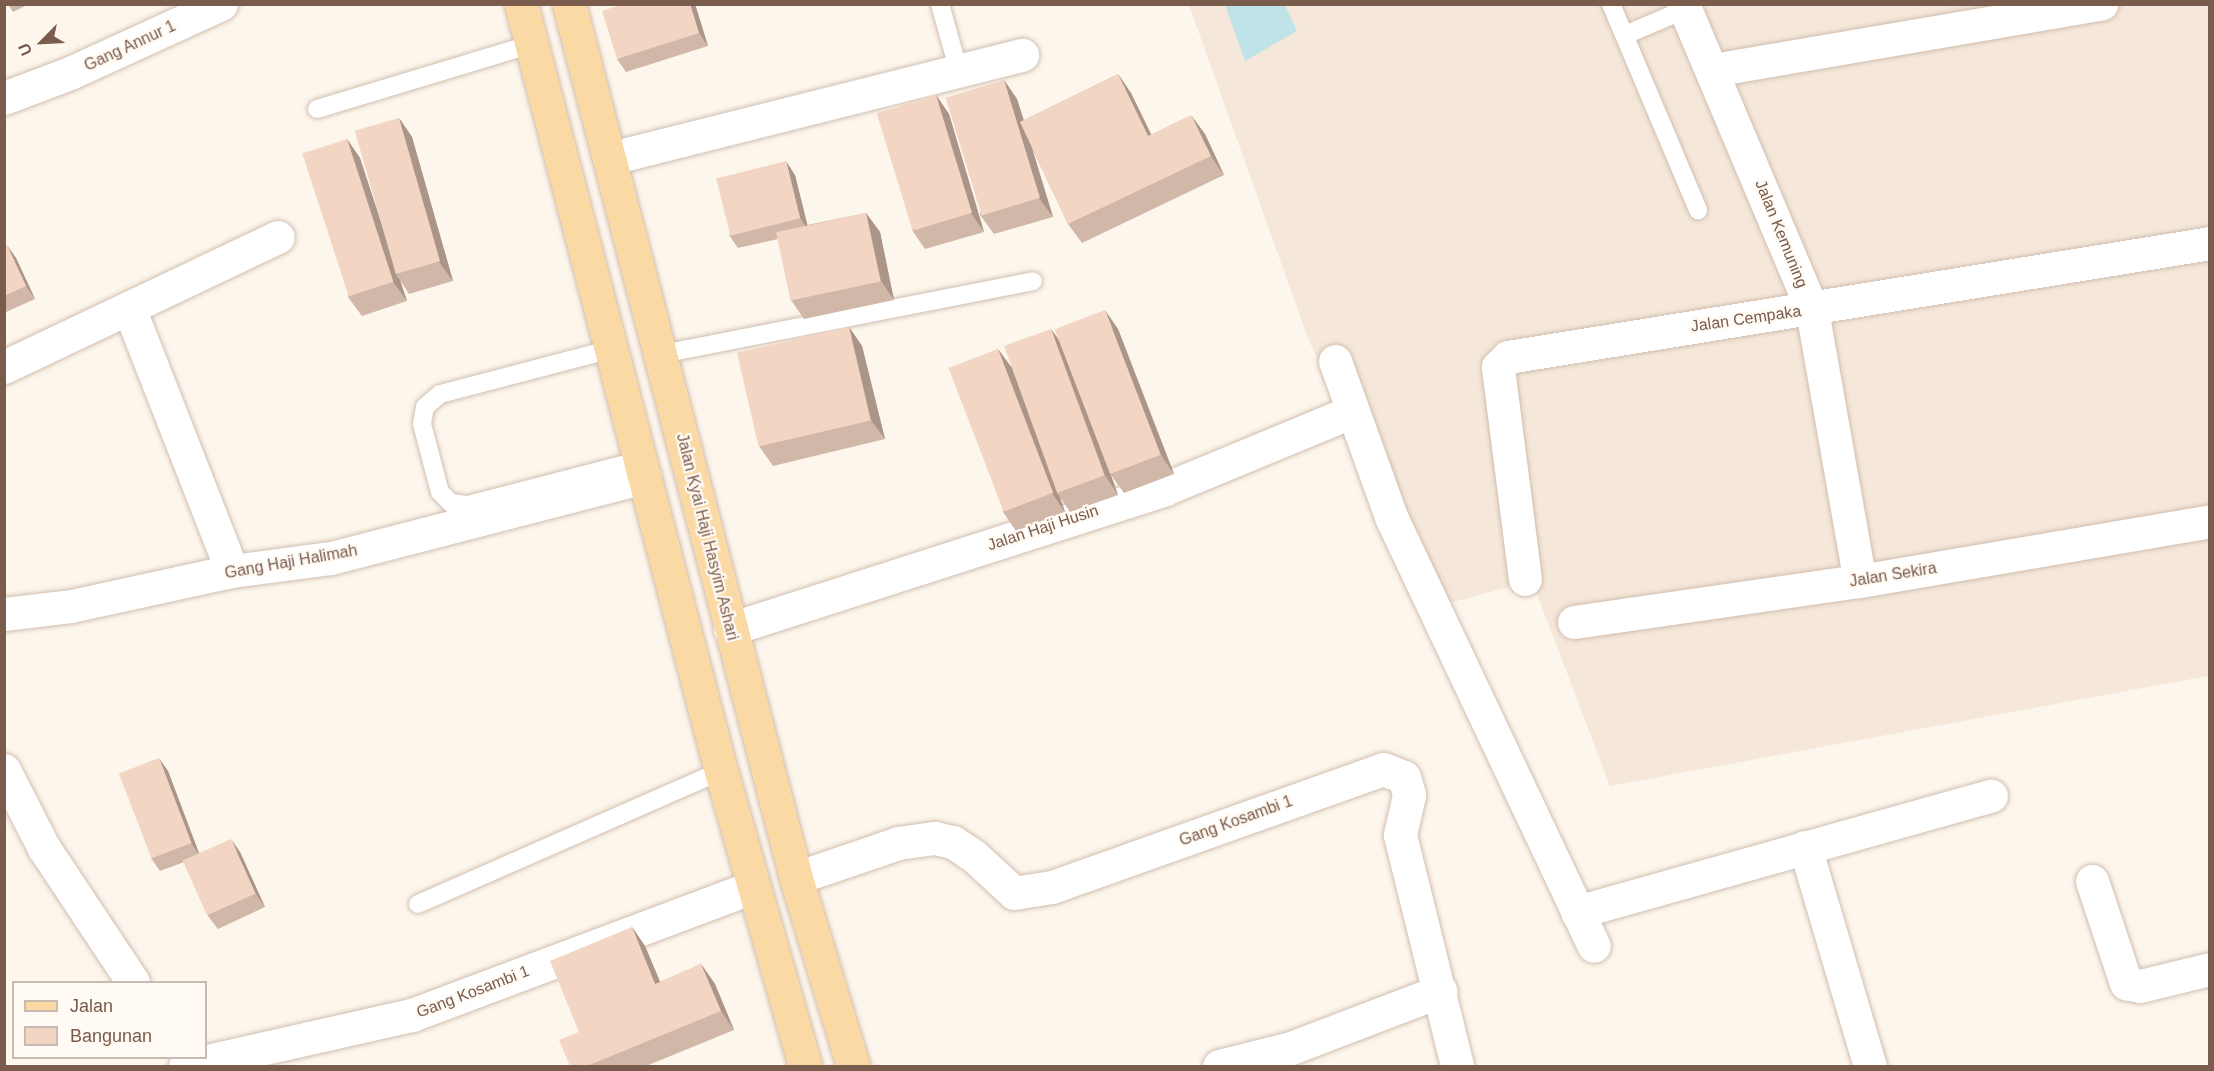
<!DOCTYPE html>
<style>
body{margin:0}
#map{position:relative;width:2214px;height:1071px;overflow:hidden;background:#fdf6ec;font-family:Arial,sans-serif}
div>[style]{position:absolute}
.residential>*{inset:0;background:#f5e8da}
.water>*{inset:0;background:#bfe3e8}
.roads{filter:drop-shadow(0 0 2px #d1beb0) drop-shadow(0 0 2px #d1beb0)}
.lane>*{height:18px;margin:-9px;padding:0 9px;transform-origin:9px;border-radius:9px;background:#fff}
.street>*{height:33px;margin:-16.5px;padding:0 16.5px;transform-origin:16.5px;border-radius:16.5px;background:#fff}
.primary>*{height:33px;margin:-16.5px;padding:0 16.5px;transform-origin:16.5px;border-radius:16.5px;background:#fbd9a5}
.wall>*{inset:0;background:#d1b7a8}
.shaded-wall>*{inset:0;background:#aa9588}
.building>*{inset:0;background:#f3d5c3;transform-origin:0 0}
span{translate:-50% -50%;white-space:nowrap;text-align:center;line-height:1.15;-webkit-text-stroke:4.5px #fffaf3;paint-order:stroke}
.street-label{font-size:16px;color:#7a5c4d}
.frame{position:absolute;inset:0;border:6px solid #7a5c4d;pointer-events:none}
.legend{position:absolute;left:12px;top:981px;width:195px;height:78px;box-sizing:border-box;background:#fffaf3;border:2px solid #cabbb1;margin:0;padding:8px 10px;list-style:none;font-size:18px;color:#7a5c4d}
.legend li{display:flex;align-items:center;gap:12px;height:30px}
.legend b{width:30px;border:2px solid #cabbb1}
.north{position:absolute;left:12px;top:12px;width:60px;height:60px;-webkit-text-stroke:4px #fffaf3;paint-order:stroke;rotate:246deg;font-size:16px;font-weight:700;line-height:24px;text-align:center;color:#7a5c4d}
.north::after{content:'';display:block;margin:auto;width:21px;height:27px;background:#7a5c4d;clip-path:polygon(50% 0,100% 100%,50% 72%,0 100%)}
</style>
<div id="map">
<div class="residential">
<i style="clip-path:polygon(1189px 5px,2209px 5px,2209px 680px,2208px 676px,1610px 786px,1532px 581px,1438px 606px,1309px 341px)"></i>
</div>
<div class="water">
<i style="clip-path:polygon(1225px 5px,1285px 5px,1297px 31px,1245px 61px)"></i>
</div>
<div class="roads">
<div class="lane">
<i style="left:940px;top:4px;width:71px;rotate:74.4deg"></i>
<i style="left:1611px;top:4px;width:224px;rotate:67.1deg"></i>
<i style="left:1625px;top:35px;width:66px;rotate:-23.1deg"></i>
<i style="left:317px;top:109px;width:225px;rotate:-16.8deg"></i>
<i style="left:612px;top:349px;width:178px;rotate:165.3deg"></i>
<i style="left:440px;top:394px;width:20px;rotate:139deg"></i>
<i style="left:425px;top:407px;width:17px;rotate:100deg"></i>
<i style="left:422px;top:424px;width:70px;rotate:75.2deg"></i>
<i style="left:440px;top:492px;width:16px;rotate:45deg"></i>
<i style="left:451px;top:503px;width:17px;rotate:7deg"></i>
<i style="left:468px;top:505px;width:179px;rotate:-14.6deg"></i>
<i style="left:662px;top:354px;width:378px;rotate:-11.1deg"></i>
<i style="left:418px;top:904px;width:331px;rotate:-23.7deg"></i>
</div>
<div class="street">
<i style="left:1683px;top:4px;width:332px;rotate:67.1deg"></i>
<i style="left:1812px;top:310px;width:275px;rotate:80deg"></i>
<i style="left:1713px;top:70px;width:394px;rotate:-9.7deg"></i>
<i style="left:4px;top:98px;width:71px;rotate:-20.7deg"></i>
<i style="left:70px;top:73px;width:166px;rotate:-24.6deg"></i>
<i style="left:611px;top:158px;width:424px;rotate:-14.1deg"></i>
<i style="left:129px;top:308px;width:282px;rotate:68.6deg"></i>
<i style="left:1335px;top:361px;width:168px;rotate:70.2deg"></i>
<i style="left:1392px;top:519px;width:472px;rotate:64.7deg"></i>
<i style="left:4px;top:367px;width:303px;rotate:-25.4deg"></i>
<i style="left:1525px;top:579px;width:214px;rotate:-97.3deg"></i>
<i style="left:1498px;top:367px;width:14px;rotate:-45deg"></i>
<i style="left:1508px;top:357px;width:711px;rotate:-9.22deg"></i>
<i style="left:4px;top:614px;width:67px;rotate:-6.8deg"></i>
<i style="left:71px;top:606px;width:165px;rotate:-12.3deg"></i>
<i style="left:232px;top:571px;width:100px;rotate:-7.5deg"></i>
<i style="left:331px;top:558px;width:324px;rotate:-14.5deg"></i>
<i style="left:1574px;top:622px;width:289px;rotate:-8.2deg"></i>
<i style="left:1860px;top:581px;width:355px;rotate:-9.7deg"></i>
<i style="left:730px;top:629px;width:457px;rotate:-17.8deg"></i>
<i style="left:1165px;top:489px;width:201px;rotate:-22.5deg"></i>
<i style="left:4px;top:770px;width:88px;rotate:62.9deg"></i>
<i style="left:44px;top:848px;width:161px;rotate:56.4deg"></i>
<i style="left:1805px;top:847px;width:228px;rotate:73.5deg"></i>
<i style="left:796px;top:878px;width:108px;rotate:-18.9deg"></i>
<i style="left:898px;top:843px;width:37px;rotate:-8deg"></i>
<i style="left:935px;top:838px;width:18px;rotate:13deg"></i>
<i style="left:953px;top:842px;width:25px;rotate:34deg"></i>
<i style="left:974px;top:856px;width:54px;rotate:42.8deg"></i>
<i style="left:1014px;top:893px;width:38px;rotate:-9deg"></i>
<i style="left:1052px;top:887px;width:351px;rotate:-19.6deg"></i>
<i style="left:1383px;top:769px;width:22px;rotate:21deg"></i>
<i style="left:1404px;top:777px;width:19px;rotate:74deg"></i>
<i style="left:1409px;top:795px;width:41px;rotate:102.7deg"></i>
<i style="left:1400px;top:835px;width:238px;rotate:76.1deg"></i>
<i style="left:2092px;top:881px;width:108px;rotate:71.6deg"></i>
<i style="left:2126px;top:983px;width:14px;rotate:12deg"></i>
<i style="left:2140px;top:986px;width:72px;rotate:-13.7deg"></i>
<i style="left:1577px;top:912px;width:430px;rotate:-15.7deg"></i>
<i style="left:185px;top:1066px;width:233px;rotate:-12.7deg"></i>
<i style="left:412px;top:1015px;width:363px;rotate:-20.6deg"></i>
<i style="left:1219px;top:1066px;width:74px;rotate:-14deg"></i>
<i style="left:1291px;top:1048px;width:160px;rotate:-20.9deg"></i>
</div>
<div class="primary">
<i style="left:521px;top:4px;width:793px;rotate:75.39deg"></i>
<i style="left:721px;top:771px;width:307px;rotate:74.1deg"></i>
<i style="left:569px;top:4px;width:903px;rotate:75.44deg"></i>
<i style="left:796px;top:878px;width:196px;rotate:73.1deg"></i>
</div>
</div>
<div class="wall">
<i style="clip-path:polygon(8px 4px,29px 4px,13px 12px)"></i>
<i style="clip-path:polygon(695px 4px,708px 46px,626px 72px,617px 59px)"></i>
<i style="clip-path:polygon(1118px 74px,1131px 93px,1151px 134px,1205px 134px,1224px 175px,1082px 243px,1068px 224px,1032px 148px,1053px 217px,994px 234px,980px 215px,1004px 80px,1017px 99px,1024px 120px)"></i>
<i style="clip-path:polygon(936px 95px,949px 114px,984px 232px,925px 249px,912px 230px)"></i>
<i style="clip-path:polygon(399px 118px,412px 137px,453px 281px,409px 294px,400px 280px,407px 301px,362px 316px,348px 297px,347px 139px,360px 158px,383px 229px)"></i>
<i style="clip-path:polygon(795px 175px,807px 225px,866px 213px,880px 232px,894px 300px,804px 319px,791px 300px,778px 239px,738px 248px,729px 235px)"></i>
<i style="clip-path:polygon(4px 246px,16px 258px,35px 299px,4px 313px)"></i>
<i style="clip-path:polygon(849px 327px,862px 346px,885px 439px,773px 466px,759px 446px)"></i>
<i style="clip-path:polygon(1118px 329px,1174px 474px,1124px 493px,1111px 475px,1118px 495px,1070px 512px,1060px 497px,1065px 512px,1016px 531px,1003px 512px,998px 349px,1011px 367px,1058px 339px)"></i>
<i style="clip-path:polygon(168px 771px,199px 853px,240px 852px,265px 907px,218px 929px,208px 916px,184px 862px,160px 871px,151px 858px)"></i>
<i style="clip-path:polygon(632px 927px,645px 946px,660px 982px,701px 964px,715px 984px,734px 1030px,646px 1066px,570px 1066px,579px 1032px)"></i>
</div>
<div class="shaded-wall">
<i style="clip-path:polygon(690px 4px,695px 4px,708px 46px,699px 33px)"></i>
<i style="clip-path:polygon(1118px 74px,1131px 93px,1161px 155px,1148px 136px)"></i>
<i style="clip-path:polygon(1004px 80px,1017px 99px,1053px 217px,1039px 198px)"></i>
<i style="clip-path:polygon(936px 95px,949px 114px,984px 232px,971px 213px)"></i>
<i style="clip-path:polygon(1191px 115px,1205px 134px,1224px 175px,1211px 156px)"></i>
<i style="clip-path:polygon(399px 118px,412px 137px,453px 281px,439px 262px)"></i>
<i style="clip-path:polygon(347px 139px,360px 158px,398px 274px,396px 275px,400px 280px,407px 301px,393px 282px)"></i>
<i style="clip-path:polygon(786px 161px,795px 175px,809px 231px,800px 218px)"></i>
<i style="clip-path:polygon(866px 213px,880px 232px,894px 300px,881px 281px)"></i>
<i style="clip-path:polygon(7px 245px,16px 258px,35px 299px,26px 286px)"></i>
<i style="clip-path:polygon(1105px 310px,1118px 329px,1174px 474px,1161px 455px)"></i>
<i style="clip-path:polygon(849px 327px,862px 346px,885px 439px,871px 420px)"></i>
<i style="clip-path:polygon(1051px 329px,1065px 348px,1118px 495px,1105px 475px)"></i>
<i style="clip-path:polygon(998px 349px,1012px 368px,1057px 493px,1060px 497px,1065px 512px,1052px 493px)"></i>
<i style="clip-path:polygon(159px 758px,168px 771px,200px 856px,191px 843px)"></i>
<i style="clip-path:polygon(231px 839px,240px 852px,265px 907px,256px 894px)"></i>
<i style="clip-path:polygon(632px 927px,645px 946px,669px 1003px,655px 984px)"></i>
<i style="clip-path:polygon(701px 964px,715px 984px,734px 1030px,721px 1011px)"></i>
</div>
<div class="building">
<i style="clip-path:polygon(623px 4px,690px 4px,699px 33px,617px 59px,602px 11px)"></i>
<i style="clip-path:polygon(1118px 74px,1148px 136px,1191px 115px,1211px 156px,1068px 224px,1020px 122px)"></i>
<i style="left:1004px;top:80px;width:123px;height:61px;rotate:73deg"></i>
<i style="left:936px;top:95px;width:123px;height:62px;rotate:73deg"></i>
<i style="left:399px;top:118px;width:149px;height:46px;rotate:74deg"></i>
<i style="left:347px;top:139px;width:150px;height:47px;rotate:72deg"></i>
<i style="left:786px;top:161px;width:59px;height:72px;rotate:76deg"></i>
<i style="left:866px;top:213px;width:70px;height:92px;rotate:78deg"></i>
<i style="clip-path:polygon(7px 245px,26px 286px,4px 296px,4px 246px)"></i>
<i style="left:1105px;top:310px;width:155px;height:54px;rotate:69deg"></i>
<i style="left:849px;top:327px;width:96px;height:115px;rotate:77deg"></i>
<i style="left:1051px;top:329px;width:156px;height:50px;rotate:70deg"></i>
<i style="left:998px;top:349px;width:154px;height:53px;rotate:69deg"></i>
<i style="left:159px;top:758px;width:91px;height:43px;rotate:69deg"></i>
<i style="left:231px;top:839px;width:60px;height:53px;rotate:66deg"></i>
<i style="clip-path:polygon(632px 927px,655px 984px,701px 964px,721px 1011px,587px 1066px,570px 1066px,559px 1040px,579px 1032px,550px 961px)"></i>
</div>
<div class="street-label">
<span style="left:130px;top:46px;rotate:-25deg">Gang Annur 1</span>
<span style="left:1781px;top:234px;rotate:68deg">Jalan Kemuning</span>
<span style="left:1746px;top:319px;rotate:-8deg">Jalan Cempaka</span>
<span style="left:1043px;top:528px;rotate:-18deg">Jalan Haji Husin</span>
<span style="left:707px;top:537px;rotate:76deg">Jalan Kyai Haji Hasyim Ashari</span>
<span style="left:291px;top:562px;rotate:-10deg">Gang Haji Halimah</span>
<span style="left:1893px;top:575px;rotate:-9deg">Jalan Sekira</span>
<span style="left:1236px;top:821px;rotate:-20deg">Gang Kosambi 1</span>
<span style="left:473px;top:992px;rotate:-21deg">Gang Kosambi 1</span>
</div>
<div class="frame"></div>
<ul class="legend">
<li><b style="height:8px;background:#fbd9a5"></b>Jalan</li>
<li><b style="height:16px;background:#f3d5c3"></b>Bangunan</li>
</ul>
<div class="north">U</div>
</div>
